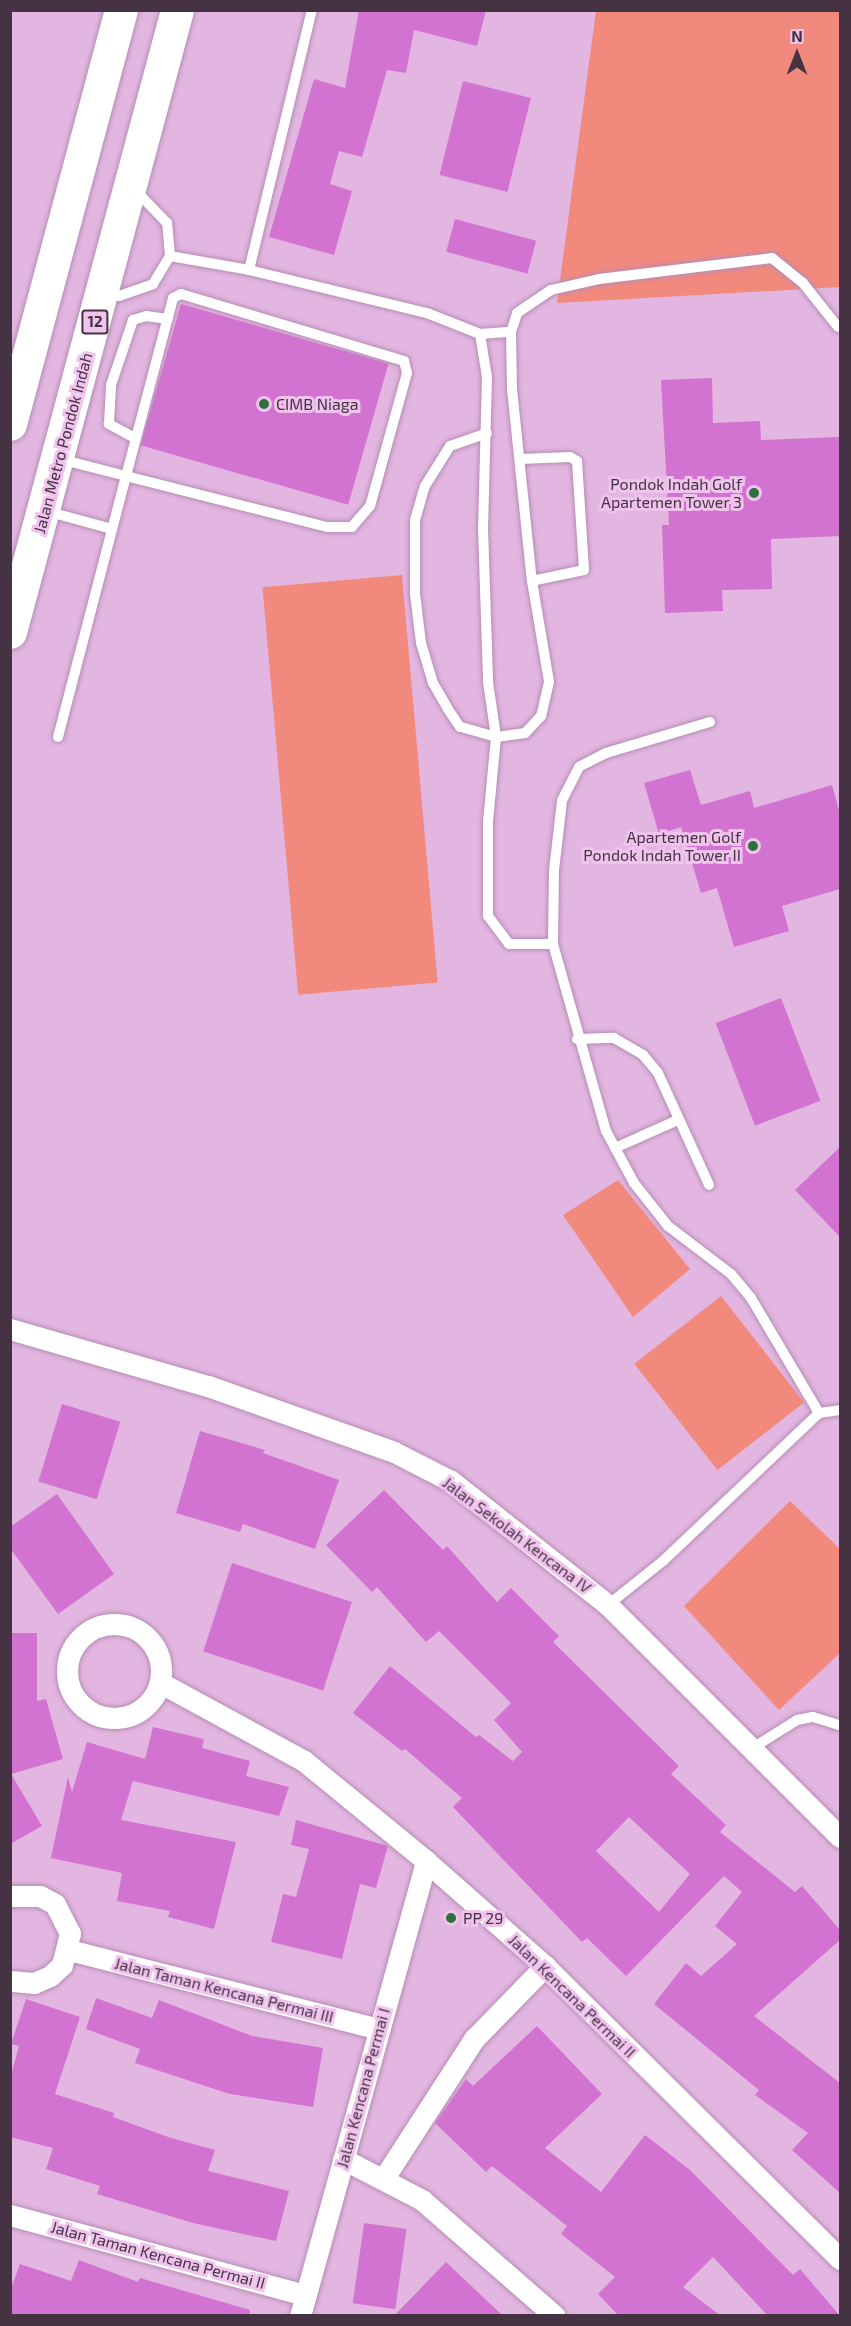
<!DOCTYPE html>
<style>
body{margin:0}
#map{position:relative;width:851px;height:2326px;overflow:hidden;background:#e2b6e0;font-family:"Exo 2",sans-serif}
div>[style]{position:absolute}
.green>*{inset:0;background:#f2897d;transform-origin:0 0}
.building>*{inset:0;background:#d373d1;transform-origin:0 0}
.roads{filter:drop-shadow(0 0 2px #b68cb5) drop-shadow(0 0 2px #b68cb5)}
.lane>*{height:10px;margin:-5px;padding:0 5px;transform-origin:5px;border-radius:5px;background:#fff}
.street>*{height:21px;margin:-10.5px;padding:0 10.5px;transform-origin:10.5px;border-radius:10.5px;background:#fff}
.street>.ring{margin:-10.5px;padding:0;box-sizing:content-box;background:none;border:21px solid #fff;border-radius:50%}
.highway>*{height:33px;margin:-16.5px;padding:0 16.5px;transform-origin:16.5px;border-radius:16.5px;background:#fff}
.dots>*{width:16px;height:16px;translate:-50% -50%;box-sizing:border-box;border:3px solid #f0c3ed;border-radius:50%}
span{translate:-50% -50%;white-space:nowrap;text-align:center;line-height:1.15;-webkit-text-stroke:6px #f0c3ed;paint-order:stroke}
.shield-label span{padding:2px 4px;background:#f0c3ed;border:2px solid;border-radius:4px;-webkit-text-stroke-width:0}
.shield-label{font-size:15px;color:#453344;font-weight:700}
.poi-label{font-size:16px;color:#453344}
.left{translate:0 -50%;text-align:left}
.right{translate:-100% -50%;text-align:right}
.street-label{font-size:16px;color:#453344}
.frame{position:absolute;inset:0;border:12px solid #453344;pointer-events:none}
.north{position:absolute;left:767px;top:24px;width:60px;height:60px;-webkit-text-stroke:4px #f0c3ed;paint-order:stroke;rotate:0deg;font-size:16px;font-weight:700;line-height:24px;text-align:center;color:#453344}
.north::after{content:'';display:block;margin:auto;width:21px;height:27px;background:#453344;clip-path:polygon(50% 0,100% 100%,50% 72%,0 100%)}
</style>
<div id="map">
<div class="green">
<i style="clip-path:polygon(596px 11px,840px 11px,840px 287px,557px 303px)"></i>
<i style="left:402px;top:575px;width:409px;height:140px;rotate:85deg"></i>
<i style="clip-path:polygon(618px 1180px,690px 1269px,633px 1317px,563px 1215px)"></i>
<i style="left:721px;top:1296px;width:135px;height:110px;rotate:52deg"></i>
<i style="clip-path:polygon(790px 1501px,840px 1549px,840px 1653px,779px 1710px,684px 1606px)"></i>
</div>
<div class="building">
<i style="clip-path:polygon(359px 10px,486px 10px,477px 46px,414px 30px,406px 73px,387px 70px,362px 157px,339px 151px,330px 184px,352px 191px,334px 255px,269px 237px,314px 79px,345px 88px)"></i>
<i style="left:463px;top:81px;width:70px;height:97px;rotate:14deg"></i>
<i style="left:455px;top:219px;width:84px;height:34px;rotate:15deg"></i>
<i style="left:181px;top:304px;width:216px;height:147px;rotate:16deg"></i>
<i style="clip-path:polygon(712px 378px,713px 423px,760px 421px,761px 440px,840px 437px,840px 536px,771px 539px,772px 589px,722px 590px,723px 611px,665px 613px,662px 525px,669px 525px,661px 380px)"></i>
<i style="clip-path:polygon(690px 770px,701px 805px,750px 791px,754px 808px,832px 785px,840px 814px,840px 889px,782px 906px,789px 931px,734px 947px,717px 888px,701px 893px,681px 827px,659px 834px,644px 783px)"></i>
<i style="left:781px;top:998px;width:110px;height:70px;rotate:69deg"></i>
<i style="clip-path:polygon(840px 1147px,840px 1237px,795px 1190px)"></i>
<i style="left:62px;top:1404px;width:61px;height:81px;rotate:17deg"></i>
<i style="clip-path:polygon(200px 1431px,265px 1450px,263px 1453px,339px 1480px,315px 1549px,243px 1524px,240px 1532px,176px 1513px)"></i>
<i style="clip-path:polygon(evenodd,384px 1490px,443px 1550px,447px 1546px,497px 1602px,511px 1588px,559px 1636px,553px 1642px,679px 1766px,671px 1774px,726px 1825px,720px 1832px,795px 1892px,802px 1886px,840px 1930px,840px 1940px,754px 2016px,840px 2083px,840px 2193px,792px 2150px,808px 2133px,755px 2095px,759px 2090px,654px 2004px,686px 1963px,701px 1976px,737px 1944px,715px 1926px,742px 1892px,724px 1876px,626px 1976px,587px 1938px,582px 1942px,453px 1807px,462px 1798px,405px 1749px,402px 1751px,353px 1713px,390px 1666px,476px 1737px,479px 1735px,513px 1761px,522px 1752px,494px 1720px,511px 1703px,439px 1631px,426px 1642px,377px 1587px,372px 1592px,326px 1545px,384px 1490px,629px 1817px,690px 1874px,659px 1912px,596px 1851px,629px 1817px)"></i>
<i style="clip-path:polygon(57px 1494px,114px 1574px,58px 1614px,10px 1548px,10px 1527px)"></i>
<i style="left:232px;top:1563px;width:126px;height:93px;rotate:18deg"></i>
<i style="clip-path:polygon(10px 1633px,37px 1633px,37px 1701px,46px 1699px,63px 1759px,11px 1774px,42px 1826px,10px 1844px)"></i>
<i style="clip-path:polygon(153px 1727px,204px 1739px,202px 1748px,250px 1761px,246px 1776px,289px 1787px,279px 1816px,133px 1781px,121px 1820px,236px 1842px,214px 1929px,168px 1917px,170px 1911px,117px 1901px,122px 1873px,51px 1858px,68px 1777px,72px 1792px,87px 1742px,145px 1759px)"></i>
<i style="clip-path:polygon(296px 1820px,388px 1846px,376px 1888px,360px 1884px,342px 1959px,271px 1942px,283px 1894px,296px 1897px,309px 1849px,291px 1845px)"></i>
<i style="clip-path:polygon(96px 1998px,152px 2018px,159px 2000px,252px 2036px,323px 2048px,313px 2107px,230px 2094px,135px 2063px,140px 2049px,86px 2029px)"></i>
<i style="clip-path:polygon(26px 1999px,80px 2017px,55px 2094px,114px 2113px,113px 2117px,171px 2138px,215px 2150px,208px 2171px,289px 2191px,276px 2241px,193px 2223px,97px 2194px,100px 2186px,46px 2169px,53px 2148px,10px 2137px,10px 2079px,19px 2046px,11px 2044px)"></i>
<i style="clip-path:polygon(537px 2026px,602px 2094px,545px 2148px,601px 2192px,645px 2135px,690px 2170px,793px 2275px,800px 2269px,840px 2316px,768px 2316px,713px 2257px,683px 2287px,721px 2316px,619px 2316px,598px 2294px,615px 2277px,561px 2234px,567px 2226px,492px 2166px,486px 2172px,435px 2123px,466px 2079px,473px 2086px)"></i>
<i style="left:364px;top:2223px;width:43px;height:81px;rotate:8deg"></i>
<i style="clip-path:polygon(79px 2260px,138px 2282px,140px 2278px,250px 2310px,249px 2316px,10px 2316px,10px 2291px,20px 2264px,71px 2281px)"></i>
<i style="clip-path:polygon(446px 2262px,503px 2316px,394px 2316px)"></i>
</div>
<div class="roads">
<div class="lane">
<i style="left:170px;top:256px;width:80px;rotate:10deg"></i>
<i style="left:249px;top:270px;width:183px;rotate:13.6deg"></i>
<i style="left:427px;top:313px;width:57px;rotate:21.6deg"></i>
<i style="left:480px;top:334px;width:31px;rotate:-4deg"></i>
<i style="left:511px;top:332px;width:57px;rotate:89deg"></i>
<i style="left:512px;top:389px;width:193px;rotate:84.1deg"></i>
<i style="left:532px;top:581px;width:102px;rotate:80.4deg"></i>
<i style="left:549px;top:682px;width:35px;rotate:103deg"></i>
<i style="left:541px;top:716px;width:23px;rotate:133deg"></i>
<i style="left:525px;top:733px;width:29px;rotate:172deg"></i>
<i style="left:496px;top:737px;width:37px;rotate:-164deg"></i>
<i style="left:460px;top:727px;width:22px;rotate:-124deg"></i>
<i style="left:448px;top:709px;width:30px;rotate:-120deg"></i>
<i style="left:433px;top:683px;width:42px;rotate:-106.7deg"></i>
<i style="left:421px;top:643px;width:49px;rotate:-97deg"></i>
<i style="left:415px;top:594px;width:74px;rotate:-90deg"></i>
<i style="left:415px;top:520px;width:35px;rotate:-74deg"></i>
<i style="left:425px;top:486px;width:47px;rotate:-58deg"></i>
<i style="left:450px;top:446px;width:39px;rotate:-19deg"></i>
<i style="left:249px;top:270px;width:268px;rotate:-76.4deg"></i>
<i style="left:104px;top:291px;width:16px;rotate:18deg"></i>
<i style="left:119px;top:296px;width:36px;rotate:-19deg"></i>
<i style="left:153px;top:284px;width:33px;rotate:-59deg"></i>
<i style="left:170px;top:256px;width:33px;rotate:-95deg"></i>
<i style="left:167px;top:223px;width:36px;rotate:-134deg"></i>
<i style="left:142px;top:197px;width:10px;rotate:-163deg"></i>
<i style="left:181px;top:294px;width:233px;rotate:16.7deg"></i>
<i style="left:404px;top:361px;width:12px;rotate:76deg"></i>
<i style="left:407px;top:373px;width:138px;rotate:105.5deg"></i>
<i style="left:370px;top:506px;width:28px;rotate:131deg"></i>
<i style="left:352px;top:527px;width:25px;rotate:180deg"></i>
<i style="left:327px;top:527px;width:207px;rotate:-165.8deg"></i>
<i style="left:126px;top:476px;width:184px;rotate:-75.2deg"></i>
<i style="left:173px;top:298px;width:9px;rotate:-27deg"></i>
<i style="left:511px;top:332px;width:20px;rotate:-72deg"></i>
<i style="left:517px;top:313px;width:41px;rotate:-34.1deg"></i>
<i style="left:551px;top:290px;width:49px;rotate:-12.9deg"></i>
<i style="left:599px;top:279px;width:174px;rotate:-6.9deg"></i>
<i style="left:772px;top:258px;width:40px;rotate:39deg"></i>
<i style="left:803px;top:283px;width:56px;rotate:51.5deg"></i>
<i style="left:480px;top:334px;width:44px;rotate:80.8deg"></i>
<i style="left:487px;top:377px;width:151px;rotate:91.5deg"></i>
<i style="left:483px;top:528px;width:154px;rotate:88.1deg"></i>
<i style="left:488px;top:682px;width:56px;rotate:81.7deg"></i>
<i style="left:496px;top:737px;width:84px;rotate:95.4deg"></i>
<i style="left:488px;top:821px;width:95px;rotate:90deg"></i>
<i style="left:488px;top:916px;width:35px;rotate:53deg"></i>
<i style="left:509px;top:944px;width:44px"></i>
<i style="left:135px;top:438px;width:30px;rotate:-152deg"></i>
<i style="left:109px;top:424px;width:39px;rotate:-87deg"></i>
<i style="left:111px;top:385px;width:69px;rotate:-71.3deg"></i>
<i style="left:133px;top:320px;width:14px;rotate:-17deg"></i>
<i style="left:146px;top:316px;width:22px;rotate:8deg"></i>
<i style="left:520px;top:459px;width:50px;rotate:-2.3deg"></i>
<i style="left:570px;top:457px;width:8px;rotate:30deg"></i>
<i style="left:577px;top:461px;width:109px;rotate:86.3deg"></i>
<i style="left:584px;top:570px;width:53px;rotate:168.1deg"></i>
<i style="left:46px;top:511px;width:68px;rotate:15.3deg"></i>
<i style="left:710px;top:722px;width:109px;rotate:163.4deg"></i>
<i style="left:606px;top:753px;width:30px;rotate:153deg"></i>
<i style="left:579px;top:767px;width:38px;rotate:117deg"></i>
<i style="left:562px;top:801px;width:69px;rotate:96.6deg"></i>
<i style="left:554px;top:870px;width:74px;rotate:90.8deg"></i>
<i style="left:553px;top:944px;width:194px;rotate:74.2deg"></i>
<i style="left:606px;top:1131px;width:59px;rotate:61.7deg"></i>
<i style="left:634px;top:1183px;width:55px;rotate:51.7deg"></i>
<i style="left:668px;top:1226px;width:79px;rotate:37.3deg"></i>
<i style="left:731px;top:1274px;width:31px;rotate:50deg"></i>
<i style="left:751px;top:1298px;width:134px;rotate:59.4deg"></i>
<i style="left:58px;top:737px;width:270px;rotate:-75.4deg"></i>
<i style="left:126px;top:476px;width:68px;rotate:-165.6deg"></i>
<i style="left:577px;top:1039px;width:37px;rotate:-2deg"></i>
<i style="left:614px;top:1038px;width:34px;rotate:30deg"></i>
<i style="left:643px;top:1055px;width:23px;rotate:50deg"></i>
<i style="left:658px;top:1073px;width:123px;rotate:65.5deg"></i>
<i style="left:615px;top:1148px;width:69px;rotate:-24deg"></i>
<i style="left:608px;top:1605px;width:70px;rotate:-38.7deg"></i>
<i style="left:663px;top:1561px;width:215px;rotate:-43.5deg"></i>
<i style="left:819px;top:1413px;width:21px;rotate:-8deg"></i>
<i style="left:751px;top:1749px;width:54px;rotate:-32.2deg"></i>
<i style="left:797px;top:1720px;width:16px;rotate:-11deg"></i>
<i style="left:813px;top:1717px;width:28px;rotate:17deg"></i>
</div>
<div class="street">
<i style="left:10px;top:1329px;width:206px;rotate:16.1deg"></i>
<i style="left:208px;top:1386px;width:197px;rotate:19.5deg"></i>
<i style="left:394px;top:1452px;width:64px;rotate:27deg"></i>
<i style="left:451px;top:1481px;width:200px;rotate:38.3deg"></i>
<i style="left:608px;top:1605px;width:328px;rotate:45deg"></i>
<i class="ring" style="left:67px;top:1624px;width:73px;height:73px"></i>
<i style="left:161px;top:1683px;width:163px;rotate:28.6deg"></i>
<i style="left:304px;top:1761px;width:158px;rotate:39.3deg"></i>
<i style="left:426px;top:1861px;width:159px;rotate:41.4deg"></i>
<i style="left:545px;top:1966px;width:416px;rotate:44.8deg"></i>
<i style="left:10px;top:1896px;width:30px"></i>
<i style="left:40px;top:1896px;width:17px;rotate:28deg"></i>
<i style="left:55px;top:1904px;width:33px;rotate:63deg"></i>
<i style="left:70px;top:1933px;width:33px;rotate:104deg"></i>
<i style="left:62px;top:1965px;width:16px;rotate:137deg"></i>
<i style="left:50px;top:1976px;width:17px;rotate:156deg"></i>
<i style="left:34px;top:1983px;width:24px;rotate:-175deg"></i>
<i style="left:69px;top:1950px;width:320px;rotate:14.3deg"></i>
<i style="left:343px;top:2159px;width:89px;rotate:27.4deg"></i>
<i style="left:422px;top:2200px;width:176px;rotate:41.1deg"></i>
<i style="left:384px;top:2178px;width:166px;rotate:-57.1deg"></i>
<i style="left:474px;top:2039px;width:102px;rotate:-45.8deg"></i>
<i style="left:10px;top:2215px;width:306px;rotate:15.2deg"></i>
<i style="left:300px;top:2316px;width:472px;rotate:-74.5deg"></i>
</div>
<div class="highway">
<i style="left:10px;top:424px;width:429px;rotate:-75deg"></i>
<i style="left:10px;top:632px;width:644px;rotate:-74.97deg"></i>
</div>
</div>
<div class="dots">
<i style="left:264px;top:404px;background:#2d703b"></i>
<i style="left:754px;top:493px;background:#2d703b"></i>
<i style="left:753px;top:846px;background:#2d703b"></i>
<i style="left:451px;top:1918px;background:#2d703b"></i>
</div>
<div class="shield-label">
<span style="left:95px;top:322px">12</span>
</div>
<div class="poi-label">
<span class="left" style="left:276px;top:404px">CIMB Niaga</span>
<span class="right" style="left:742px;top:493px">Pondok Indah Golf<br>Apartemen Tower 3</span>
<span class="right" style="left:741px;top:846px">Apartemen Golf<br>Pondok Indah Tower II</span>
<span class="left" style="left:463px;top:1918px">PP 29</span>
</div>
<div class="street-label">
<span style="left:63px;top:443px;rotate:-75deg">Jalan Metro Pondok Indah</span>
<span style="left:517px;top:1535px;rotate:37deg">Jalan Sekolah Kencana IV</span>
<span style="left:224px;top:1990px;rotate:14deg">Jalan Taman Kencana Permai III</span>
<span style="left:572px;top:1996px;rotate:44deg">Jalan Kencana Permai II</span>
<span style="left:363px;top:2088px;rotate:-75deg">Jalan Kencana Permai I</span>
<span style="left:158px;top:2255px;rotate:15deg">Jalan Taman Kencana Permai II</span>
</div>
<div class="frame"></div>
<div class="north">N</div>
</div>
